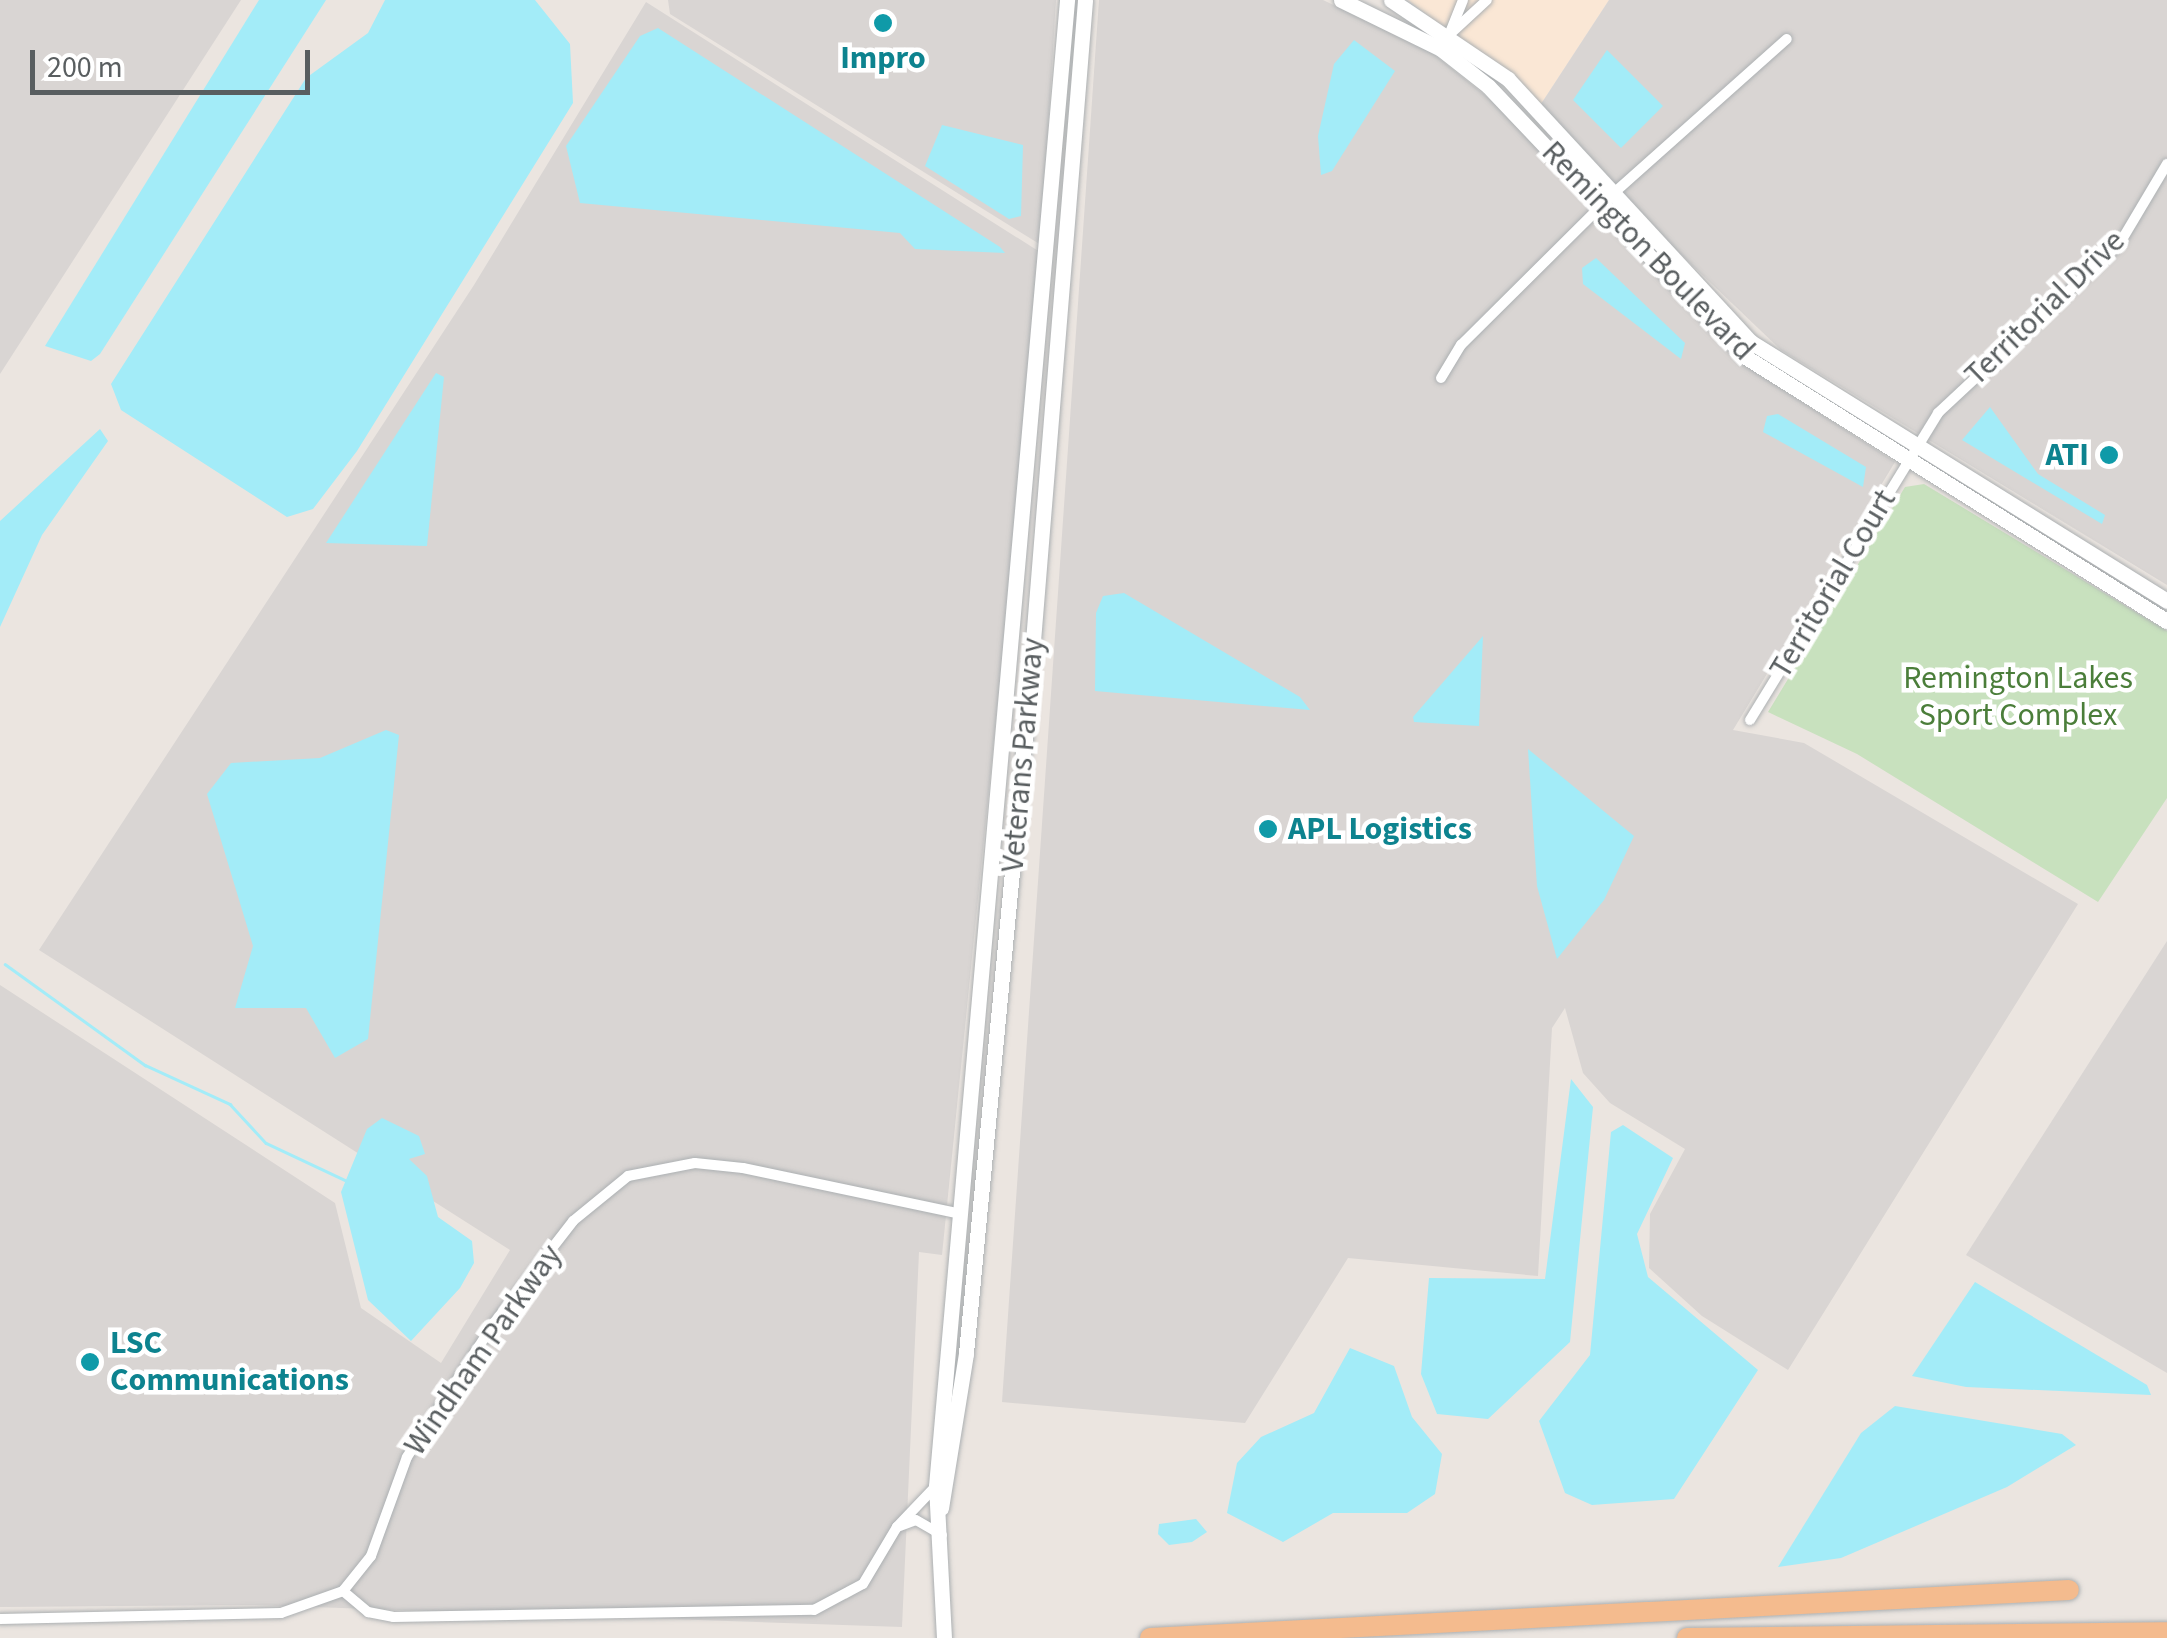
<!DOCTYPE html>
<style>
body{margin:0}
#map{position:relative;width:2167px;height:1638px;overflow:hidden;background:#ebe5e0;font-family:"Source Sans 3",sans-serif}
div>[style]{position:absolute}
.commercial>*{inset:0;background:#fae7d5}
.industrial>*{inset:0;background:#d9d5d3}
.green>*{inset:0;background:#c8e1be}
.water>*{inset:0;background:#a3ecf8}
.stream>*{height:2.5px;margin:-1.25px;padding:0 1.25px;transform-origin:1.25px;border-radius:1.25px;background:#a3ecf8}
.roads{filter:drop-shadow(0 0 2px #acb0b2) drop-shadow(0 0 2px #acb0b2)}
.street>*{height:10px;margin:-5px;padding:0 5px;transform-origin:5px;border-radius:5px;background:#fff}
.secondary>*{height:15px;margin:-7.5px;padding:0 7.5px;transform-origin:7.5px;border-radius:7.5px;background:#fff}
.highway>*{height:20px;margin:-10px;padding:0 10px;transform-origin:10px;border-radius:10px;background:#f4bb8e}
.dots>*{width:28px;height:28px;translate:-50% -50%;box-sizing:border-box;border:5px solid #fff;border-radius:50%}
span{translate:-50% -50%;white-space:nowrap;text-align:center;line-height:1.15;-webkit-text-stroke:9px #fff;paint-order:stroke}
.culture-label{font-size:32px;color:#0d838f;font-weight:700}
.right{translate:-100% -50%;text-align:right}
.left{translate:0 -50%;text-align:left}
.street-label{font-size:32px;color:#595e60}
.park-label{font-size:32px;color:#4b7e3a}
.scale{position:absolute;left:30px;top:50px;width:280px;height:45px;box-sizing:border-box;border:5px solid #595e60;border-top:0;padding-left:12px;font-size:30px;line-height:35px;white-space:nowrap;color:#595e60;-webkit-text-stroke:8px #fff;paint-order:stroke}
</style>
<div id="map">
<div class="commercial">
<i style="clip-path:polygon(1408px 0,1609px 0,1541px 104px)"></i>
</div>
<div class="industrial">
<i style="clip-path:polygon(0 0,241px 0,0 374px)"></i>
<i style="clip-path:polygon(668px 0,1056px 0,1041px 245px,670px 14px)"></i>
<i style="clip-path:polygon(1099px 0,1323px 0,1431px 52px,1492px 101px,1740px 362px,1895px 462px,1733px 730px,1804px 743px,2078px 904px,1788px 1370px,1702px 1316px,1649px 1268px,1650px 1214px,1685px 1149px,1610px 1103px,1583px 1073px,1565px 1008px,1552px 1028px,1538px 1276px,1348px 1258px,1245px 1423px,1002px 1402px)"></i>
<i style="clip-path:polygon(1609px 0,2167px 0,2167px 585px,1781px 350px,1648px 223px,1541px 104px)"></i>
<i style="clip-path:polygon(646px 2px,1043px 254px,942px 1255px,919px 1252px,902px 1627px,254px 1605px,0 1607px,0 985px,335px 1203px,361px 1308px,441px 1363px,510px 1250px,39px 950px,474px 285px)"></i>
<i style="clip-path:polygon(2167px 941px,2167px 1373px,1966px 1255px)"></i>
</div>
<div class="green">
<i style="clip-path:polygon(1924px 484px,2167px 631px,2167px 798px,2098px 902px,1857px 754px,1768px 712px,1905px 487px)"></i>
</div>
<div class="water">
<i style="clip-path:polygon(259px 0,326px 0,100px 354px,91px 361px,45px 346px)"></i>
<i style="clip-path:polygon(385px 0,535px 0,570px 44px,573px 103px,357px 451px,313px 509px,287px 517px,121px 410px,111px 384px,306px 78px,368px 33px)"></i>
<i style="clip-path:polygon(658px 28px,1000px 247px,1005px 253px,915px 249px,900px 233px,580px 203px,566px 146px,640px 36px)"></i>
<i style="clip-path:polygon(1354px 40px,1395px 71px,1332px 171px,1321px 175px,1318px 136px,1334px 64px)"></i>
<i style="clip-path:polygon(1607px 50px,1663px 106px,1621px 148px,1573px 100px)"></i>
<i style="clip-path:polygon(942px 125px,1023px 145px,1021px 216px,1009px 219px,925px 166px)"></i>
<i style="clip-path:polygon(1596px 258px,1685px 343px,1681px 359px,1583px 284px,1582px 268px)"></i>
<i style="clip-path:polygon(436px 373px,444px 377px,427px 546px,326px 543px)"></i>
<i style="clip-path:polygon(1990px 407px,2038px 474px,2105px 515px,2102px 524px,1962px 440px)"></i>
<i style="clip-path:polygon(1778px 414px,1866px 467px,1863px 487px,1763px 432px,1767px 416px)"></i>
<i style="clip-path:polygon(100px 429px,108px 441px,42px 535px,0 627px,0 521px)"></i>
<i style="clip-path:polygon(1124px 593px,1300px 697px,1310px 710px,1095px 691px,1096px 613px,1103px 596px)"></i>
<i style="clip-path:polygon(1483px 636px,1479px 726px,1414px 722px,1413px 717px)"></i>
<i style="clip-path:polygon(386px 730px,399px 735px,368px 1039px,335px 1058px,306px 1008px,235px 1008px,253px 946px,207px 794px,231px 763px,320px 758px)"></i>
<i style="clip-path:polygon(1528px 749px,1634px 836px,1604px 900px,1557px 959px,1537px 886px)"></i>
<i style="clip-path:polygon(1571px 1079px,1593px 1107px,1570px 1342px,1488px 1419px,1437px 1414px,1421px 1374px,1429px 1278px,1545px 1279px)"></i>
<i style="clip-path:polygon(382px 1118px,419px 1136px,425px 1154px,409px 1159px,427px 1176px,438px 1217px,472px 1241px,474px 1263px,460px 1288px,411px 1341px,368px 1300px,341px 1192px,367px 1129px)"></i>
<i style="clip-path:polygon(1623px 1125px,1673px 1158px,1637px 1234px,1648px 1277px,1758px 1370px,1674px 1499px,1592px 1505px,1565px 1493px,1539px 1421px,1590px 1355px,1611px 1132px)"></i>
<i style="clip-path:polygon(1975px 1282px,2147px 1385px,2151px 1395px,1966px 1387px,1912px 1376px)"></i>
<i style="clip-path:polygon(1350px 1348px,1394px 1366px,1412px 1417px,1442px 1454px,1435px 1494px,1407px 1513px,1333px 1513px,1283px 1542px,1227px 1513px,1237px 1463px,1261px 1437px,1314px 1413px)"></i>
<i style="clip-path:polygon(1895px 1406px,2062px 1434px,2076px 1445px,2007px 1487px,1841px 1558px,1778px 1567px,1861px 1433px)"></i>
<i style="clip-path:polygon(1196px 1519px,1207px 1532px,1192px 1542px,1169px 1545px,1158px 1534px,1159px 1524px)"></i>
</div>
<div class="stream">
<i style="left:5px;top:964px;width:173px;rotate:35.8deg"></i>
<i style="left:145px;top:1065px;width:94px;rotate:24.6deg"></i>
<i style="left:230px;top:1104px;width:53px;rotate:47.3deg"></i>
<i style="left:266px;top:1143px;width:87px;rotate:25.1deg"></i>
</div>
<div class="roads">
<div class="street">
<i style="left:1450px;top:34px;width:50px;rotate:-42.6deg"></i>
<i style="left:1447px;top:40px;width:43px;rotate:-68.2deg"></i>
<i style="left:1441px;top:378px;width:39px;rotate:-59deg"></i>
<i style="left:1461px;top:345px;width:217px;rotate:-44.8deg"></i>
<i style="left:1615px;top:192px;width:230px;rotate:-41.7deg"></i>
<i style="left:1750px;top:720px;width:360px;rotate:-58.5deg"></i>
<i style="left:1938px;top:413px;width:249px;rotate:-43deg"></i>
<i style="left:2120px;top:243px;width:92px;rotate:-59.3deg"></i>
<i style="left:936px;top:1486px;width:57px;rotate:133.6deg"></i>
<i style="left:897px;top:1527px;width:20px;rotate:-20deg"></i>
<i style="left:916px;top:1520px;width:30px;rotate:30deg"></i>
<i style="left:343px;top:1591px;width:33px;rotate:40deg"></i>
<i style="left:368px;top:1612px;width:25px;rotate:11deg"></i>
<i style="left:393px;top:1617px;width:421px;rotate:-1deg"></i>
<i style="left:814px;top:1610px;width:55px;rotate:-28deg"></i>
<i style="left:863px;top:1584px;width:66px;rotate:-59.2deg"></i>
<i style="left:0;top:1619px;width:281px;rotate:-1.2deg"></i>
<i style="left:281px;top:1613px;width:66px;rotate:-19.5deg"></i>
<i style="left:343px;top:1591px;width:45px;rotate:-51.3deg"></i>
<i style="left:371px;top:1556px;width:105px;rotate:-70deg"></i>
<i style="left:407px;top:1457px;width:160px;rotate:-57deg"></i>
<i style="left:494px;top:1323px;width:129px;rotate:-52.2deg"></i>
<i style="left:573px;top:1221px;width:71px;rotate:-39.3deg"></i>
<i style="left:628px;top:1176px;width:68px;rotate:-11deg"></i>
<i style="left:695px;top:1163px;width:48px;rotate:5.9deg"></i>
<i style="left:743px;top:1168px;width:223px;rotate:11.9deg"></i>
</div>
<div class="secondary">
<i style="left:1341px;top:0;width:111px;rotate:26.1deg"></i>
<i style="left:1441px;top:49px;width:60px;rotate:38.2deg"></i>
<i style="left:1488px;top:86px;width:372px;rotate:46.5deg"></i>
<i style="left:1744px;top:356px;width:499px;rotate:32.1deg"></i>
<i style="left:1391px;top:0;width:141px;rotate:34deg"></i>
<i style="left:1508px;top:79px;width:358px;rotate:47.3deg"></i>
<i style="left:1751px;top:342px;width:490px;rotate:31.9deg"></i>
<i style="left:941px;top:1508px;width:157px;rotate:-80.8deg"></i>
<i style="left:966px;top:1353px;width:641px;rotate:-84.54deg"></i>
<i style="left:1027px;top:715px;width:717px;rotate:-85.36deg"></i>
<i style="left:944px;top:1638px;width:152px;rotate:-93deg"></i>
<i style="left:936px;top:1486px;width:1492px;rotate:-84.96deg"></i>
</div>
<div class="highway">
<i style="left:1150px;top:1638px;width:920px;rotate:-2.99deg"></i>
<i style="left:1687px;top:1638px;width:480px;rotate:-0.7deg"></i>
</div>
</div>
<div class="dots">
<i style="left:883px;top:23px;background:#0f9aa8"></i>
<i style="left:2109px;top:455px;background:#0f9aa8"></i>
<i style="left:1268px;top:829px;background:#0f9aa8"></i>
<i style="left:90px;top:1362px;background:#0f9aa8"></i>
</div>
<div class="culture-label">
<span style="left:883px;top:58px">Impro</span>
<span class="right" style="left:2089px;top:455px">ATI</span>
<span class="left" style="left:1288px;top:829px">APL Logistics</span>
<span class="left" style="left:110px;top:1362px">LSC<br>Communications</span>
</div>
<div class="street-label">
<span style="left:1648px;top:251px;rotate:46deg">Remington Boulevard</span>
<span style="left:2045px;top:308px;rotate:-44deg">Territorial Drive</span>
<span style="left:1833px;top:584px;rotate:-59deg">Territorial Court</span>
<span style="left:1023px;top:755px;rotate:-85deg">Veterans Parkway</span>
<span style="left:483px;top:1350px;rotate:-55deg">Windham Parkway</span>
</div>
<div class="park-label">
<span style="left:2018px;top:697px">Remington Lakes<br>Sport Complex</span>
</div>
<div class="scale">200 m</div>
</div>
